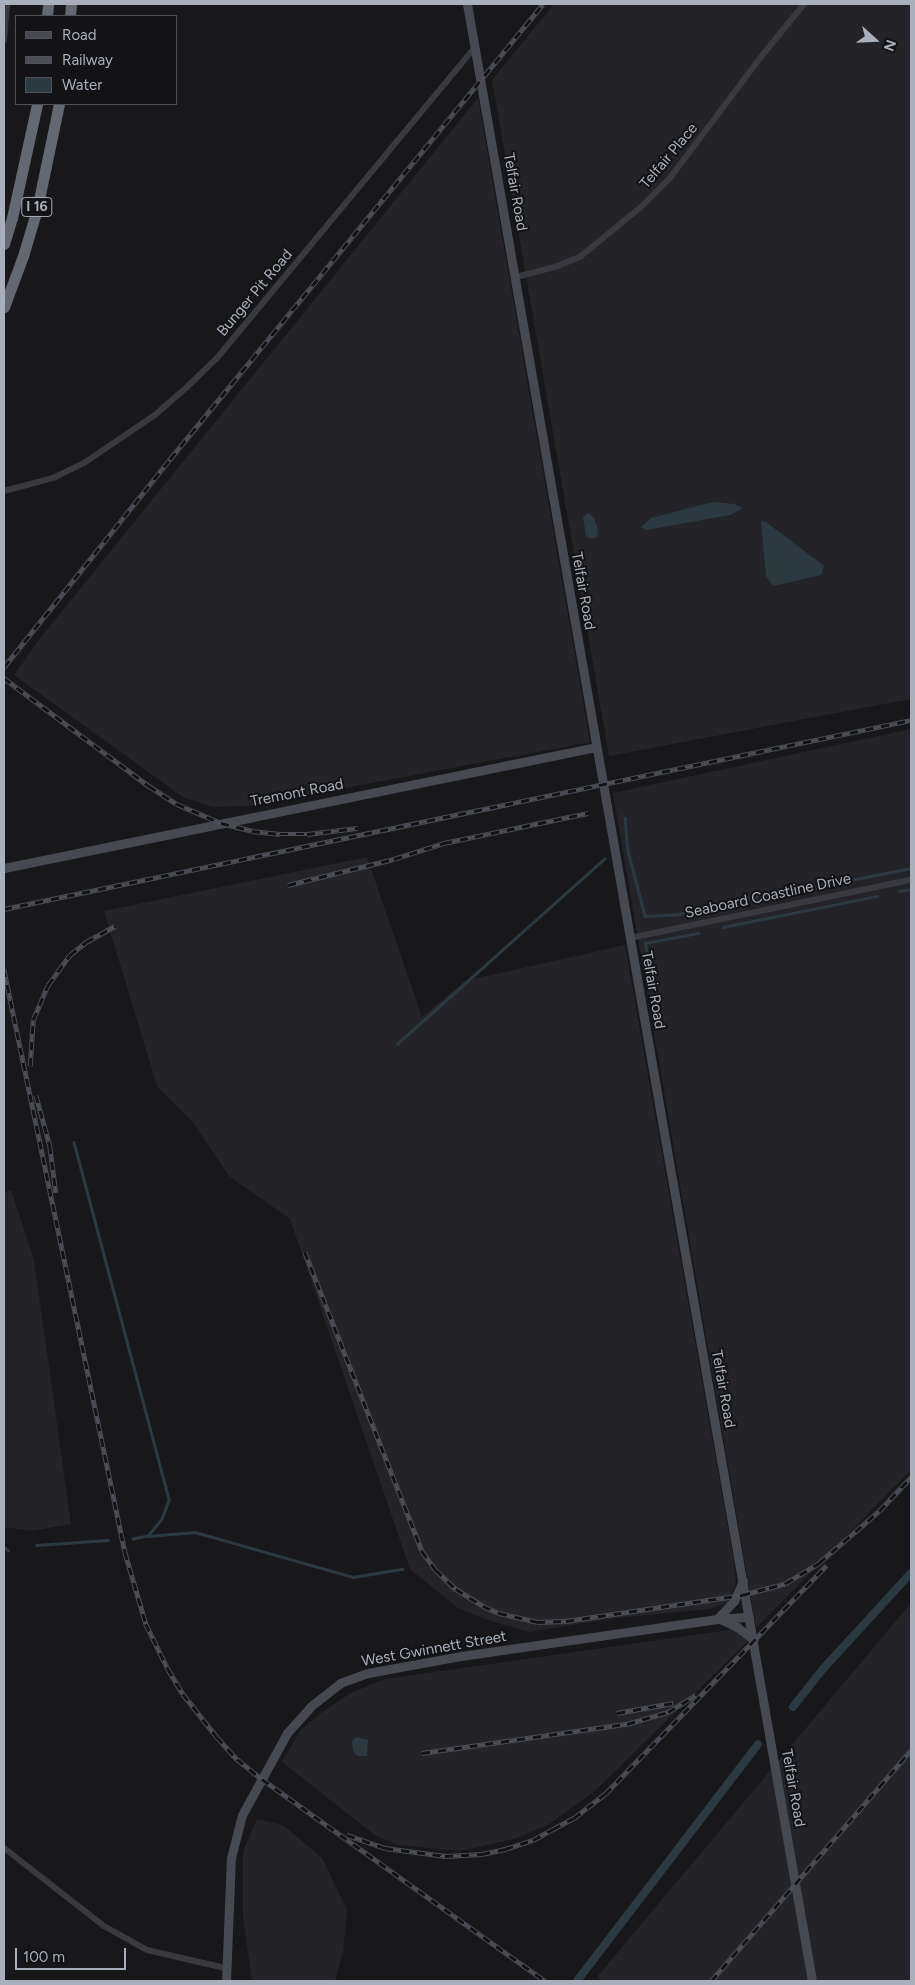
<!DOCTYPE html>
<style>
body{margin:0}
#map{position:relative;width:915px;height:1985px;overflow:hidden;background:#18181b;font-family:Figtree,sans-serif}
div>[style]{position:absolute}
.built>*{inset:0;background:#242428}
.water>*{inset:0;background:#2c3940}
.stream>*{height:2.5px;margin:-1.25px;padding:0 1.25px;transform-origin:1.25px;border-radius:1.25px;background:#2c3940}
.canal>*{height:8px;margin:-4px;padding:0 4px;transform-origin:4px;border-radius:4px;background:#2c3940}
.street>*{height:6px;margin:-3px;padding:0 3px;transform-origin:3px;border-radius:3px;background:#383a40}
.secondary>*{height:9px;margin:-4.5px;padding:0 4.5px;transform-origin:4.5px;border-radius:4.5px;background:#464950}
.highway>*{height:11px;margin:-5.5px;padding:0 5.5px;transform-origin:5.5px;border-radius:5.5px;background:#646971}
.rail>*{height:4.5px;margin-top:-2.25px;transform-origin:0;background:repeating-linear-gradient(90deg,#131316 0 8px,#4b4e55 0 16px);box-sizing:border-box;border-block:1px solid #4b4e55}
span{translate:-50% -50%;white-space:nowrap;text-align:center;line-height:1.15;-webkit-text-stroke:4px #131316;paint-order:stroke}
.shield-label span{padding:1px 4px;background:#131316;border:1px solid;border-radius:4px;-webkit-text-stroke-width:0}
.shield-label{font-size:14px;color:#a9b0bb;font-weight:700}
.street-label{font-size:15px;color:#a9b0bb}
.frame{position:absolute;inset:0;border:5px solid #a9b0bb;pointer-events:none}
.legend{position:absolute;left:15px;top:15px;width:162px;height:90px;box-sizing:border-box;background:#131316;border:1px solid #4f5258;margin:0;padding:6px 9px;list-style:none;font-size:15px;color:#a9b0bb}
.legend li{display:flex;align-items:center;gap:10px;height:25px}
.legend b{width:25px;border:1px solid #4f5258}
.north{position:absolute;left:850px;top:15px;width:50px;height:50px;-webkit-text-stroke:4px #131316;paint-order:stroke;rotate:110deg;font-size:14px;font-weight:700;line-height:20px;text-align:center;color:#a9b0bb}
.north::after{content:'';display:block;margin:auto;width:18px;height:22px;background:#a9b0bb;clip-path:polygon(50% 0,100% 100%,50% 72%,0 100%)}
.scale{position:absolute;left:15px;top:1948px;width:111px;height:22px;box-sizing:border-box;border:2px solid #a9b0bb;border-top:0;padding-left:6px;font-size:15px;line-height:18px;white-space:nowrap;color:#a9b0bb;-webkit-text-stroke:4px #131316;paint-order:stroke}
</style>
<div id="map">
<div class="built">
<i style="clip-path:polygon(554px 4px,911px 4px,911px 699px,609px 756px,492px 80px)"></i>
<i style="clip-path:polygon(478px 98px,590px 742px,249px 806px,212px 807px,183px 797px,14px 675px,41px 637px)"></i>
<i style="clip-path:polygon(911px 729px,911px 1470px,756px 1628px,613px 793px)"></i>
<i style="clip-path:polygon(367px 857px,422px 1017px,465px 981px,625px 945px,734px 1562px,736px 1585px,728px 1602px,710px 1609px,616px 1618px,529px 1632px,485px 1619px,458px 1608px,410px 1569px,290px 1219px,229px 1176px,192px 1121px,157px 1086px,104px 911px)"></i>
<i style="clip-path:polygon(11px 1190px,34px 1260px,71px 1524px,32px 1531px,4px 1527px,4px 1193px)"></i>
<i style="clip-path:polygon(911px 1603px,911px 1981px,601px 1981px,597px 1977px)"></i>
<i style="clip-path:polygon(736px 1629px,748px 1641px,596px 1790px,548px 1825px,514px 1839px,460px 1851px,399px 1845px,376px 1836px,282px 1762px,300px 1731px,321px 1713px,351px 1693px,385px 1679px)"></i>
<i style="clip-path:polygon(257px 1819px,283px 1825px,322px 1858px,347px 1910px,343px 1952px,335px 1981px,252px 1981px,243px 1916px,243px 1851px)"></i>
</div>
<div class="water">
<i style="clip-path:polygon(713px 502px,734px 504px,743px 508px,730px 515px,646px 530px,641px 527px,651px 518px)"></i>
<i style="clip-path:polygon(589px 513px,594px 518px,598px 529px,597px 537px,591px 539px,586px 536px,583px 517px)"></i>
<i style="clip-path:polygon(761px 521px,766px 522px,824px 566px,821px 575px,773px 586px,766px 576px)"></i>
<i style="clip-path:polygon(356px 1737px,368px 1740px,367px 1756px,357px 1756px,353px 1750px,352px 1742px)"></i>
</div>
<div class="stream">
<i style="left:625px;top:818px;width:33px;rotate:85deg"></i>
<i style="left:628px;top:851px;width:67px;rotate:75.3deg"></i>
<i style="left:645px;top:916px;width:34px;rotate:-3deg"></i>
<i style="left:679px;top:914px;width:68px;rotate:-13.6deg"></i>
<i style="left:745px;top:898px;width:40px;rotate:-7.1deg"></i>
<i style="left:805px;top:889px;width:108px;rotate:-11.2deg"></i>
<i style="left:899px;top:891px;width:12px;rotate:-9deg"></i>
<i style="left:723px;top:927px;width:157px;rotate:-11.4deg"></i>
<i style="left:650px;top:978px;width:35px;rotate:-98deg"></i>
<i style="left:645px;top:943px;width:54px;rotate:-10.7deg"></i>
<i style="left:397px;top:1044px;width:278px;rotate:-41.8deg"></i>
<i style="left:74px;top:1142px;width:370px;rotate:75.1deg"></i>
<i style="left:169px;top:1500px;width:20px;rotate:110deg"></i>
<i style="left:162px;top:1519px;width:22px;rotate:129deg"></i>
<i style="left:148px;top:1536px;width:15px;rotate:169deg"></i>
<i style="left:148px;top:1536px;width:47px;rotate:-4.9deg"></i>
<i style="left:195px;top:1532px;width:164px;rotate:15.9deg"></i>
<i style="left:353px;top:1577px;width:50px;rotate:-9.3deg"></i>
<i style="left:36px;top:1545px;width:72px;rotate:-4deg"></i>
<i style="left:4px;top:1547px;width:5px;rotate:37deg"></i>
</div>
<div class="canal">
<i style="left:793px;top:1707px;width:47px;rotate:-51.9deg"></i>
<i style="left:822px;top:1670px;width:132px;rotate:-47.5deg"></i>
<i style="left:577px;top:1981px;width:298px;rotate:-52.6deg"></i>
</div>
<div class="street">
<i style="left:4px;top:40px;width:36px;rotate:-85deg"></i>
<i style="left:516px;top:277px;width:43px;rotate:-14.7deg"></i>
<i style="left:558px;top:266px;width:25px;rotate:-23deg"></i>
<i style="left:581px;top:256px;width:79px;rotate:-39.3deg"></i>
<i style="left:642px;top:206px;width:40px;rotate:-45deg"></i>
<i style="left:670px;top:178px;width:150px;rotate:-53.1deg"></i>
<i style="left:760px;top:58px;width:70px;rotate:-50.8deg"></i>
<i style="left:4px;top:491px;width:51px;rotate:-14.9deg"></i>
<i style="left:53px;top:478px;width:34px;rotate:-26deg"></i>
<i style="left:84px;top:463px;width:86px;rotate:-34.1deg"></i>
<i style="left:155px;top:415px;width:44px;rotate:-41.3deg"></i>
<i style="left:188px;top:386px;width:40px;rotate:-44deg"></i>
<i style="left:217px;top:358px;width:404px;rotate:-50.3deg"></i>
<i style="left:630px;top:938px;width:287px;rotate:-11.7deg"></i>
<i style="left:4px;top:1848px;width:127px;rotate:38deg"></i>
<i style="left:104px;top:1926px;width:49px;rotate:29.2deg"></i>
<i style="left:147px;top:1950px;width:80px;rotate:13deg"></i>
</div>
<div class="secondary">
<i style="left:467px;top:4px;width:2007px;rotate:80.1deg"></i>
<i style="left:4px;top:868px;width:604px;rotate:-11.55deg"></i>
<i style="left:717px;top:1619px;width:25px;rotate:-47deg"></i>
<i style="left:734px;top:1601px;width:22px;rotate:-66deg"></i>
<i style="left:722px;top:1620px;width:17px;rotate:25deg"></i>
<i style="left:737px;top:1627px;width:21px;rotate:37deg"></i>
<i style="left:226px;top:1981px;width:123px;rotate:-87.7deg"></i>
<i style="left:231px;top:1858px;width:44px;rotate:-75.7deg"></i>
<i style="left:242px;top:1815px;width:94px;rotate:-61.2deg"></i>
<i style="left:287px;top:1733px;width:36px;rotate:-48deg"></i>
<i style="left:311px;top:1706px;width:37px;rotate:-38deg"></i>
<i style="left:340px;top:1683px;width:30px;rotate:-20deg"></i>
<i style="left:368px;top:1673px;width:95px;rotate:-10.4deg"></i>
<i style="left:461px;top:1656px;width:259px;rotate:-8.2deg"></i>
<i style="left:717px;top:1619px;width:32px;rotate:-4deg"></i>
</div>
<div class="highway">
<i style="left:47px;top:16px;width:12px;rotate:-85deg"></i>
<i style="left:70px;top:16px;width:12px;rotate:-85deg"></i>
<i style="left:4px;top:244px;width:27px;rotate:-73deg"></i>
<i style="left:12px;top:218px;width:117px;rotate:-77.6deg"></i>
<i style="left:4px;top:307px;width:54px;rotate:-69.6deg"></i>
<i style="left:23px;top:256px;width:49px;rotate:-73.4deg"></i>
<i style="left:37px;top:209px;width:107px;rotate:-78.2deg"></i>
</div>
<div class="rail">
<i style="left:4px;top:667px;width:266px;rotate:-51.4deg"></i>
<i style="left:170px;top:459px;width:588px;rotate:-50.66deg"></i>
<i style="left:4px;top:678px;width:181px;rotate:36.7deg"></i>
<i style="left:149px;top:786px;width:33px;rotate:33deg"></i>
<i style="left:177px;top:804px;width:48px;rotate:23.4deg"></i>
<i style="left:221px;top:823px;width:32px;rotate:14deg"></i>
<i style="left:252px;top:831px;width:28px;rotate:6deg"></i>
<i style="left:280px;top:834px;width:27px"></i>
<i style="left:307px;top:834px;width:51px;rotate:-6.7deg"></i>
<i style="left:288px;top:885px;width:109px;rotate:-13.8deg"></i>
<i style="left:394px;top:859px;width:52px;rotate:-17.7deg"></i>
<i style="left:444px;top:843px;width:147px;rotate:-11.8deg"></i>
<i style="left:4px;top:909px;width:926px;rotate:-11.77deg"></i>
<i style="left:4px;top:969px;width:595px;rotate:78.27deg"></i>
<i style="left:125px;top:1552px;width:75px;rotate:73.7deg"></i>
<i style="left:146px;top:1624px;width:50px;rotate:63.9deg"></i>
<i style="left:168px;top:1669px;width:29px;rotate:59deg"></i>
<i style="left:183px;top:1694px;width:55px;rotate:51.7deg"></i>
<i style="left:217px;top:1737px;width:30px;rotate:48deg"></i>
<i style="left:237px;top:1759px;width:32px;rotate:39deg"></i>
<i style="left:262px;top:1779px;width:348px;rotate:35.5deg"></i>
<i style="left:30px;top:1066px;width:46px;rotate:-86.3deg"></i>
<i style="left:33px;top:1020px;width:38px;rotate:-67deg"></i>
<i style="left:48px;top:985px;width:37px;rotate:-54deg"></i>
<i style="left:70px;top:955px;width:21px;rotate:-39deg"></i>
<i style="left:86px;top:942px;width:33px;rotate:-29deg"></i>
<i style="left:36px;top:1095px;width:53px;rotate:74.6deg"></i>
<i style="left:50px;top:1146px;width:47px;rotate:82.7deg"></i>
<i style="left:305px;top:1252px;width:321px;rotate:68.6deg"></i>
<i style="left:422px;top:1551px;width:24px;rotate:54deg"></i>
<i style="left:436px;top:1570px;width:28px;rotate:44deg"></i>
<i style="left:456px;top:1589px;width:32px;rotate:32deg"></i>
<i style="left:483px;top:1606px;width:17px;rotate:24deg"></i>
<i style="left:499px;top:1613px;width:39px;rotate:13deg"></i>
<i style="left:537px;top:1622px;width:29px;rotate:-2deg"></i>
<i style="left:566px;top:1621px;width:178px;rotate:-8.4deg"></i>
<i style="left:742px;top:1595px;width:28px;rotate:-15deg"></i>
<i style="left:769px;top:1588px;width:18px;rotate:-16deg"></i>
<i style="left:786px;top:1583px;width:39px;rotate:-31deg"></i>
<i style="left:819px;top:1563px;width:79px;rotate:-40.9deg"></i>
<i style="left:879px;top:1511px;width:47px;rotate:-46.7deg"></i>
<i style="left:617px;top:1713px;width:57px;rotate:-10.1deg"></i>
<i style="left:422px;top:1753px;width:207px;rotate:-8.1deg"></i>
<i style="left:627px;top:1724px;width:43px;rotate:-16.3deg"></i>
<i style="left:668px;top:1712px;width:33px;rotate:-31deg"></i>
<i style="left:347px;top:1835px;width:40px;rotate:18.9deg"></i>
<i style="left:385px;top:1848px;width:61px;rotate:7.6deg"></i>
<i style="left:445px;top:1856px;width:37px;rotate:-3deg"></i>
<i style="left:482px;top:1854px;width:24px;rotate:-12deg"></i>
<i style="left:505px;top:1849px;width:29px;rotate:-18deg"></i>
<i style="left:533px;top:1840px;width:23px;rotate:-29deg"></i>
<i style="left:553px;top:1829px;width:24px;rotate:-28deg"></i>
<i style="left:574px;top:1818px;width:39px;rotate:-38deg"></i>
<i style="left:605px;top:1794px;width:318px;rotate:-45.9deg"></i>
<i style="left:711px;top:1981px;width:306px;rotate:-49.1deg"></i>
</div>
<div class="shield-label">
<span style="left:37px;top:207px">I 16</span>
</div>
<div class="street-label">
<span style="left:669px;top:156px;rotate:-50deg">Telfair Place</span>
<span style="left:515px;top:192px;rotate:80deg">Telfair Road</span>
<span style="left:255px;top:293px;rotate:-50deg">Bunger Pit Road</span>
<span style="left:583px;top:591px;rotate:80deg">Telfair Road</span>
<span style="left:297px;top:793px;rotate:-11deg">Tremont Road</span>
<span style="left:768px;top:896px;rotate:-12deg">Seaboard Coastline Drive</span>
<span style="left:653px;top:990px;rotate:80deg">Telfair Road</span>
<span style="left:723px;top:1389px;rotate:80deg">Telfair Road</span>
<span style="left:434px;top:1649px;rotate:-10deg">West Gwinnett Street</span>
<span style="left:793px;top:1788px;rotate:80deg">Telfair Road</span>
</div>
<div class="frame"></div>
<ul class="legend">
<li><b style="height:6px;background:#464950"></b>Road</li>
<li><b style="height:6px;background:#4b4e55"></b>Railway</li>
<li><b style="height:14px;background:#2c3940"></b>Water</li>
</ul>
<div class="north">N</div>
<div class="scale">100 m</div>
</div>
